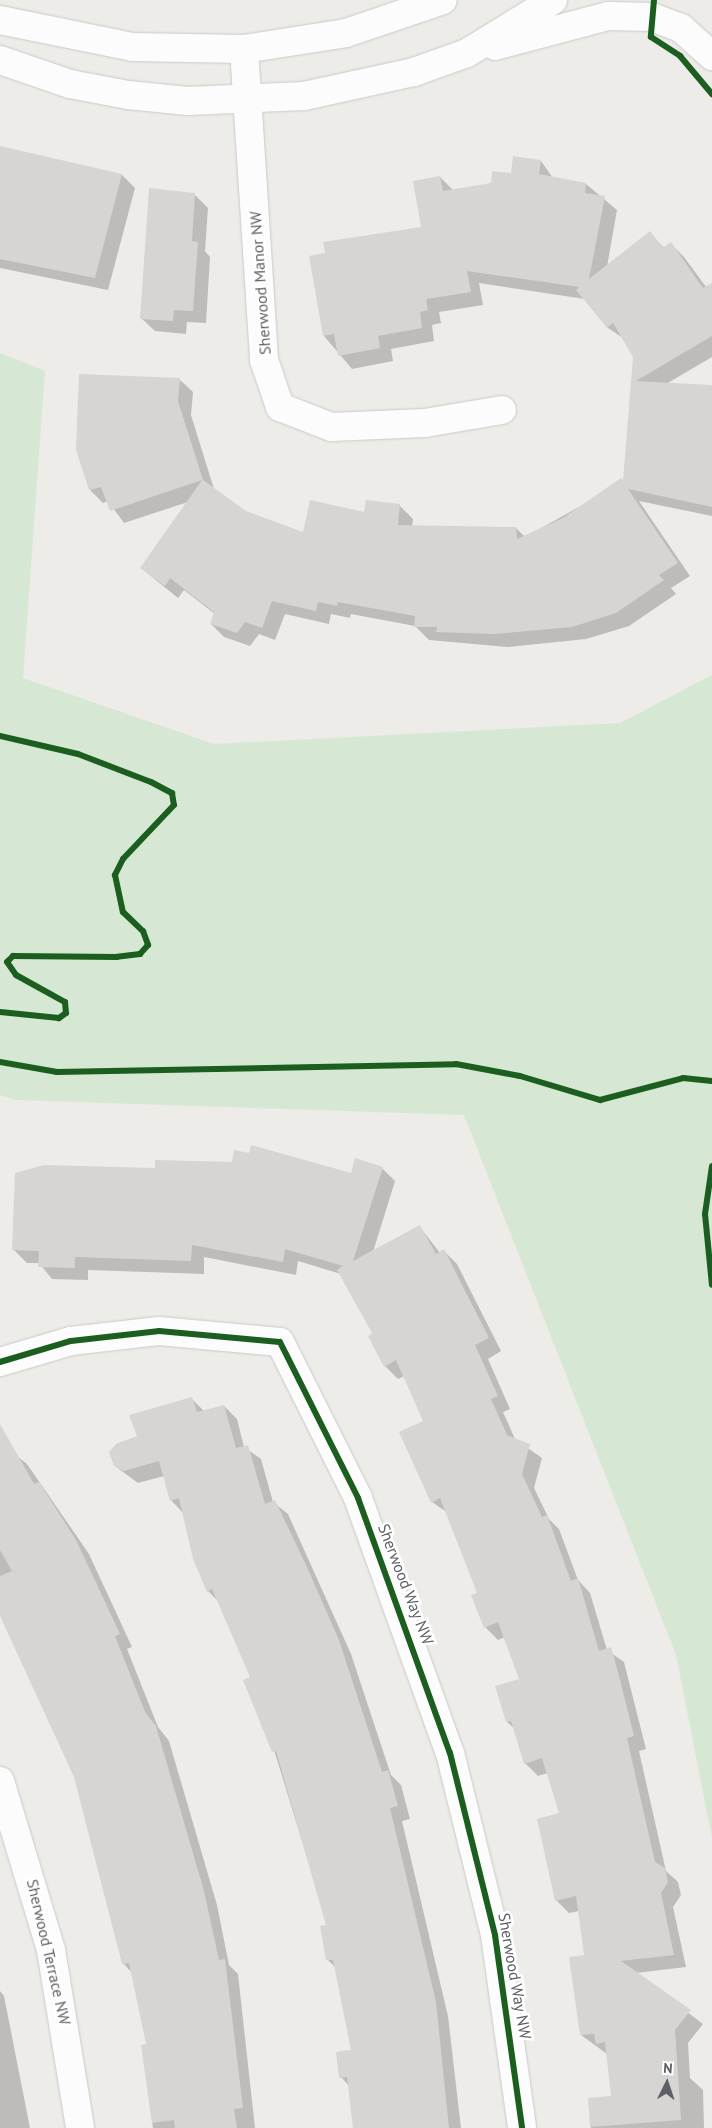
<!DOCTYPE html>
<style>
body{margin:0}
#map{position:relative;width:712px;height:2128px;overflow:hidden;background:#edece8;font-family:"PT Sans",sans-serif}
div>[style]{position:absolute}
.green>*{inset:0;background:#d6e8d4}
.shadow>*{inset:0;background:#0003}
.building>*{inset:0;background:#d6d5d3}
.roads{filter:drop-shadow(0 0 1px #c9caca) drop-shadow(0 0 1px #c9caca)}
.street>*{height:28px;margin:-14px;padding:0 14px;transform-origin:14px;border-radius:14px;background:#fcfcfc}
.secondary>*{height:28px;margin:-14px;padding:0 14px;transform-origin:14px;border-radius:14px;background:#fcfcfc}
.cycleway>*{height:6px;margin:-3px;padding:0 3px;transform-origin:3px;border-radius:3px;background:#1b5e20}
span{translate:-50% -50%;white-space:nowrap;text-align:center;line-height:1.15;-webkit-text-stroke:5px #fff;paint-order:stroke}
.street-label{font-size:16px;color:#5d6165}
.north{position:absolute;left:642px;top:2058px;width:50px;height:50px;-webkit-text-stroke:4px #fff;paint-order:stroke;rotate:4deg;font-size:14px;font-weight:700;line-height:20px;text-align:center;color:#5d6165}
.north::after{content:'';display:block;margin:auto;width:18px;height:22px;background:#5d6165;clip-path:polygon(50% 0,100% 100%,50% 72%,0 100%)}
</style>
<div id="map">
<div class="green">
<i style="clip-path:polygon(0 353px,45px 371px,23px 678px,214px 744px,620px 723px,712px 675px,712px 1838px,676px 1655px,464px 1115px,15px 1100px,0 1095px)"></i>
</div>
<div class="shadow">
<i style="clip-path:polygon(0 147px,122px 175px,135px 188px,108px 290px,0 268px)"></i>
<i style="clip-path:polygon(541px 161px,553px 178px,586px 184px,617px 210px,607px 267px,650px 233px,665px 249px,671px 244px,684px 257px,712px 295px,712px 357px,666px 384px,712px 387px,712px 516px,639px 501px,690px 576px,671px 588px,676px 594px,629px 626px,586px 639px,507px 647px,429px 640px,415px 626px,351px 614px,350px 618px,331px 614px,329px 624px,285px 614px,275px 640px,259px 634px,250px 646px,224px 637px,211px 624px,215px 614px,184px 590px,178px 598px,141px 568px,188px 502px,124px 523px,108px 501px,103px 503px,90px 490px,179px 379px,193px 392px,191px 415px,214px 489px,246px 512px,303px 534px,400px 506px,413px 519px,412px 527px,516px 528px,525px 537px,624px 482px,634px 357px,623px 338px,608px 328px,585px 299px,479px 283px,483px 305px,439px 312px,441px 323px,432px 325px,434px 341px,391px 349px,393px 361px,352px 369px,324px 336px,423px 228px,440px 177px,454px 191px,492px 184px)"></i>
<i style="clip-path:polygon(195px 195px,208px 208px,205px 251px,210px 257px,206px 323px,187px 322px,186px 334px,155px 331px,141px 318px)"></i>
<i style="clip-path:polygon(382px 1168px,395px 1181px,373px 1252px,420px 1227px,440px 1253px,444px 1251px,457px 1264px,501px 1351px,488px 1359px,510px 1409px,503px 1412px,515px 1439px,542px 1458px,534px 1488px,549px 1519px,559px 1529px,578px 1580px,590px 1593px,607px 1650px,624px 1662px,646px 1749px,639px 1751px,666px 1871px,678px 1882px,681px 1895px,673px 1907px,686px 1967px,636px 1973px,703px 2024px,688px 2043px,690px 2078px,703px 2090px,704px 2128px,591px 2128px,589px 2099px,612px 2098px,607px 2054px,581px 2035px,585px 1956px,579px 1911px,569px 1913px,556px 1900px,561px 1814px,548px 1773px,538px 1776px,525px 1763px,515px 1729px,507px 1722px,521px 1680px,505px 1637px,498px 1640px,485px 1627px,478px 1594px,448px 1513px,432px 1502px,424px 1422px,404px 1376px,398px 1379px,385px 1366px,374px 1334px,341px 1274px,298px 1261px,296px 1275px,204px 1257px,204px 1274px,88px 1270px,88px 1280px,52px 1279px,39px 1263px,27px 1263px,14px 1250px)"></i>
<i style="clip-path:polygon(192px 1399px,204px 1411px,224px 1406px,237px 1419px,244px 1447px,261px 1459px,273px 1502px,288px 1514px,351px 1654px,391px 1775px,401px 1785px,410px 1819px,402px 1821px,448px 2016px,461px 2128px,354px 2128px,349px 2086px,341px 2077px,352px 2051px,336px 1968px,327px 1959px,328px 1926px,252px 1678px,218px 1601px,208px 1591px,183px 1513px,171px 1500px,164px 1476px,138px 1483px,115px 1466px,139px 1437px)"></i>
<i style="clip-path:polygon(0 1443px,27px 1464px,89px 1554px,132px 1647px,127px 1649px,158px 1727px,169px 1741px,217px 1905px,229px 1965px,238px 1974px,255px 2128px,153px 2128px,142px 2046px,148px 2045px,132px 1973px,123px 1963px,75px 1776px,0 1614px)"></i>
<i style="clip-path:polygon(0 1991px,4px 1996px,30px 2128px,0 2128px)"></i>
</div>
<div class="building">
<i style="clip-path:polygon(0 146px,122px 174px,95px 278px,0 259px)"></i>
<i style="clip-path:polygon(513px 156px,541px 160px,539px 174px,586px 183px,585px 193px,605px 196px,589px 279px,650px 231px,663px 248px,671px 242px,703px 288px,712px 283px,712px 336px,636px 381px,712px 385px,712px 507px,628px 489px,678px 563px,659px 575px,664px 580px,616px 613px,572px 627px,494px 634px,436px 632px,437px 627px,414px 627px,415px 616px,338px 602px,337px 606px,318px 602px,316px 611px,272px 601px,262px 628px,245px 622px,237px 633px,210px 624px,214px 612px,170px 578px,165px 586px,140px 568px,202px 480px,110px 511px,101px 487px,89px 490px,76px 450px,79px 374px,180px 378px,178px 401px,203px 480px,246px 511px,303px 532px,310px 500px,364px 512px,366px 500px,400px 504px,398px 525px,516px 527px,517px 539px,563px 518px,621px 478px,623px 480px,633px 357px,613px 323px,607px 328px,576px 290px,579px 287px,467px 271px,471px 292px,426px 299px,428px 310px,420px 312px,422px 328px,378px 336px,380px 348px,338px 356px,334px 334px,323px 336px,309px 256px,325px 253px,323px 242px,421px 227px,413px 181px,440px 176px,443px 191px,491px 183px,492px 171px,511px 173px)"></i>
<i style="clip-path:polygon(149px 188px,195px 193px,192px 241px,198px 242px,193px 311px,174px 310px,173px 321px,140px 319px)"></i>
<i style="clip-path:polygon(251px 1145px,351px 1173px,355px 1158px,383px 1167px,353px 1261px,420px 1225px,436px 1254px,444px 1249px,489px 1338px,475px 1345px,498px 1396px,491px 1399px,507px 1435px,530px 1444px,522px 1474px,542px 1517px,547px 1515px,571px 1581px,578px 1578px,599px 1651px,611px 1647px,619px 1676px,634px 1736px,627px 1738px,655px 1862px,665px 1868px,668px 1882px,661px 1893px,674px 1955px,621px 1961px,691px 2010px,675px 2030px,681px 2120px,590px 2127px,588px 2098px,611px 2096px,605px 2042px,596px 2044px,594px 2034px,580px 2035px,569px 1957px,584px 1955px,576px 1896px,555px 1901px,537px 1819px,559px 1813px,542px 1758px,524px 1764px,511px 1721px,506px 1722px,495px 1686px,519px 1679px,498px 1622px,484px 1628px,471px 1595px,477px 1593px,440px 1498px,431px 1503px,399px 1432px,423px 1421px,396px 1360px,384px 1367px,368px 1336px,372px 1333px,337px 1270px,343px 1266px,285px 1249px,283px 1262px,192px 1245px,191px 1261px,75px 1257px,75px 1268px,38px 1267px,39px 1251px,12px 1250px,15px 1173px,44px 1165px,155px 1168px,155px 1160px,232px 1162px,234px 1150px,249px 1153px)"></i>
<i style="clip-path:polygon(192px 1397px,197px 1412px,224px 1405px,236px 1448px,248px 1445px,265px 1504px,275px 1500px,306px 1565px,339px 1640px,382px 1772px,388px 1770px,398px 1806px,390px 1808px,436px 2002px,449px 2128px,353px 2128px,347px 2077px,339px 2078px,336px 2052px,351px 2050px,333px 1960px,326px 1960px,320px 1926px,326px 1925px,276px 1751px,272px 1752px,243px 1680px,250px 1677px,212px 1589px,207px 1592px,193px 1559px,179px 1498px,170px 1501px,159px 1461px,124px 1471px,114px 1466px,109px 1452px,116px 1444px,137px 1436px,129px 1415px)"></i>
<i style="clip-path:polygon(0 1424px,34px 1484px,39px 1482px,76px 1540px,120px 1634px,115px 1636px,145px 1712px,156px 1726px,204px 1891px,219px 1960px,225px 1959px,243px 2108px,234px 2109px,237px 2128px,175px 2128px,174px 2120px,152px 2123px,141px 2045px,146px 2044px,129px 1963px,122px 1964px,74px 1777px,0 1616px,0 1576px,12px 1571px,0 1550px)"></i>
</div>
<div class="roads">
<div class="street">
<i style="left:244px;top:49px;width:312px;rotate:86.3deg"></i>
<i style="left:264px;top:360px;width:50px;rotate:71.2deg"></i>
<i style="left:280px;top:407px;width:55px;rotate:21.4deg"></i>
<i style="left:331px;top:427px;width:94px;rotate:-2.4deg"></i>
<i style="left:425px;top:423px;width:78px;rotate:-9.6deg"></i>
<i style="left:0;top:1362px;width:74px;rotate:-16.5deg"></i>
<i style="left:71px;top:1341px;width:89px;rotate:-6.5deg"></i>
<i style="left:159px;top:1331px;width:121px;rotate:5.2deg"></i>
<i style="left:280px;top:1342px;width:174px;rotate:63.4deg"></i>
<i style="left:358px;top:1498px;width:271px;rotate:70.2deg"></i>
<i style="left:450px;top:1753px;width:187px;rotate:76.1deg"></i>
<i style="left:495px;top:1935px;width:195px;rotate:82deg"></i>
<i style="left:0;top:1781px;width:177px;rotate:73.2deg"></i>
<i style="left:51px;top:1950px;width:180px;rotate:80.7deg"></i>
</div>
<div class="secondary">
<i style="left:0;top:20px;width:136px;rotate:11.5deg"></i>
<i style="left:133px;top:47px;width:111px;rotate:1deg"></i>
<i style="left:244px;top:49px;width:103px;rotate:-8.9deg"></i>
<i style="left:346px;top:33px;width:102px;rotate:-18.8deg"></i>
<i style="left:495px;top:46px;width:117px;rotate:-14.9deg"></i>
<i style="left:608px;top:16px;width:44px;rotate:1.3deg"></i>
<i style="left:652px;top:17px;width:31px;rotate:21deg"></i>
<i style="left:681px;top:28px;width:42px;rotate:42.1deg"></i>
<i style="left:0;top:60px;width:74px;rotate:18.9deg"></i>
<i style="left:70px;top:84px;width:59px;rotate:10.7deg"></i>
<i style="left:128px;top:95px;width:60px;rotate:5.7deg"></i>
<i style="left:188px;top:101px;width:116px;rotate:-2.5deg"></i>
<i style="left:304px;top:96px;width:113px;rotate:-12.3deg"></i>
<i style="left:414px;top:72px;width:56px;rotate:-19.7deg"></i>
<i style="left:467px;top:53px;width:101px;rotate:-31.6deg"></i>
</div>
</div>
<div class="cycleway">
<i style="left:654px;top:0;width:37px;rotate:95deg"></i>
<i style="left:651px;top:37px;width:35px;rotate:33deg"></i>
<i style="left:680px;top:56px;width:50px;rotate:49.9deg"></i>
<i style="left:0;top:736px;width:80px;rotate:13deg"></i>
<i style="left:78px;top:754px;width:78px;rotate:21deg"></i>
<i style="left:151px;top:782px;width:24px;rotate:28deg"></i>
<i style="left:172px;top:793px;width:12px;rotate:81deg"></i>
<i style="left:174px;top:805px;width:74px;rotate:133.4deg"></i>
<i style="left:123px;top:859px;width:18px;rotate:117deg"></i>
<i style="left:115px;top:875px;width:38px;rotate:78deg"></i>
<i style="left:123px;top:912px;width:28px;rotate:44deg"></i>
<i style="left:143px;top:931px;width:15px;rotate:70deg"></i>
<i style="left:148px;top:945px;width:12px;rotate:132deg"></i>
<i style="left:140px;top:954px;width:23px;rotate:173deg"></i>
<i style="left:117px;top:957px;width:104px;rotate:-179.4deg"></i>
<i style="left:13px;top:956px;width:8px;rotate:135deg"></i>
<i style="left:7px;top:962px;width:16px;rotate:55deg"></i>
<i style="left:16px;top:975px;width:56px;rotate:28.9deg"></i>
<i style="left:65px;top:1002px;width:11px;rotate:85deg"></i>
<i style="left:66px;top:1013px;width:9px;rotate:144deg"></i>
<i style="left:59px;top:1018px;width:59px;rotate:-174.2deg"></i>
<i style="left:0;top:1062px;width:58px;rotate:10deg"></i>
<i style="left:57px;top:1072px;width:399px;rotate:-1.1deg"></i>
<i style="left:456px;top:1064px;width:65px;rotate:10.6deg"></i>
<i style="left:520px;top:1076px;width:84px;rotate:16.7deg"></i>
<i style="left:600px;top:1100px;width:86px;rotate:-14.8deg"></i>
<i style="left:683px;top:1078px;width:29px;rotate:6deg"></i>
<i style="left:712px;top:1166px;width:49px;rotate:98.3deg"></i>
<i style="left:705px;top:1214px;width:71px;rotate:84.4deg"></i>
<i style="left:0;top:1362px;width:74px;rotate:-16.5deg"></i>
<i style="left:71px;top:1341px;width:89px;rotate:-6.5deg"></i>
<i style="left:159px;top:1331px;width:121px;rotate:5.2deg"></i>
<i style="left:280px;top:1342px;width:174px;rotate:63.4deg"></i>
<i style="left:358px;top:1498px;width:271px;rotate:70.2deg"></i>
<i style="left:450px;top:1753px;width:187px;rotate:76.1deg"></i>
<i style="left:495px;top:1935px;width:195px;rotate:82deg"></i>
</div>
<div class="street-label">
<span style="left:260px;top:283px;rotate:-94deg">Sherwood Manor NW</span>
<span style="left:406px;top:1584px;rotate:69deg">Sherwood Way NW</span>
<span style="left:49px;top:1952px;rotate:77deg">Sherwood Terrace NW</span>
<span style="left:515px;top:1976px;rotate:80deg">Sherwood Way NW</span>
</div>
<div class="north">N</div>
</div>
